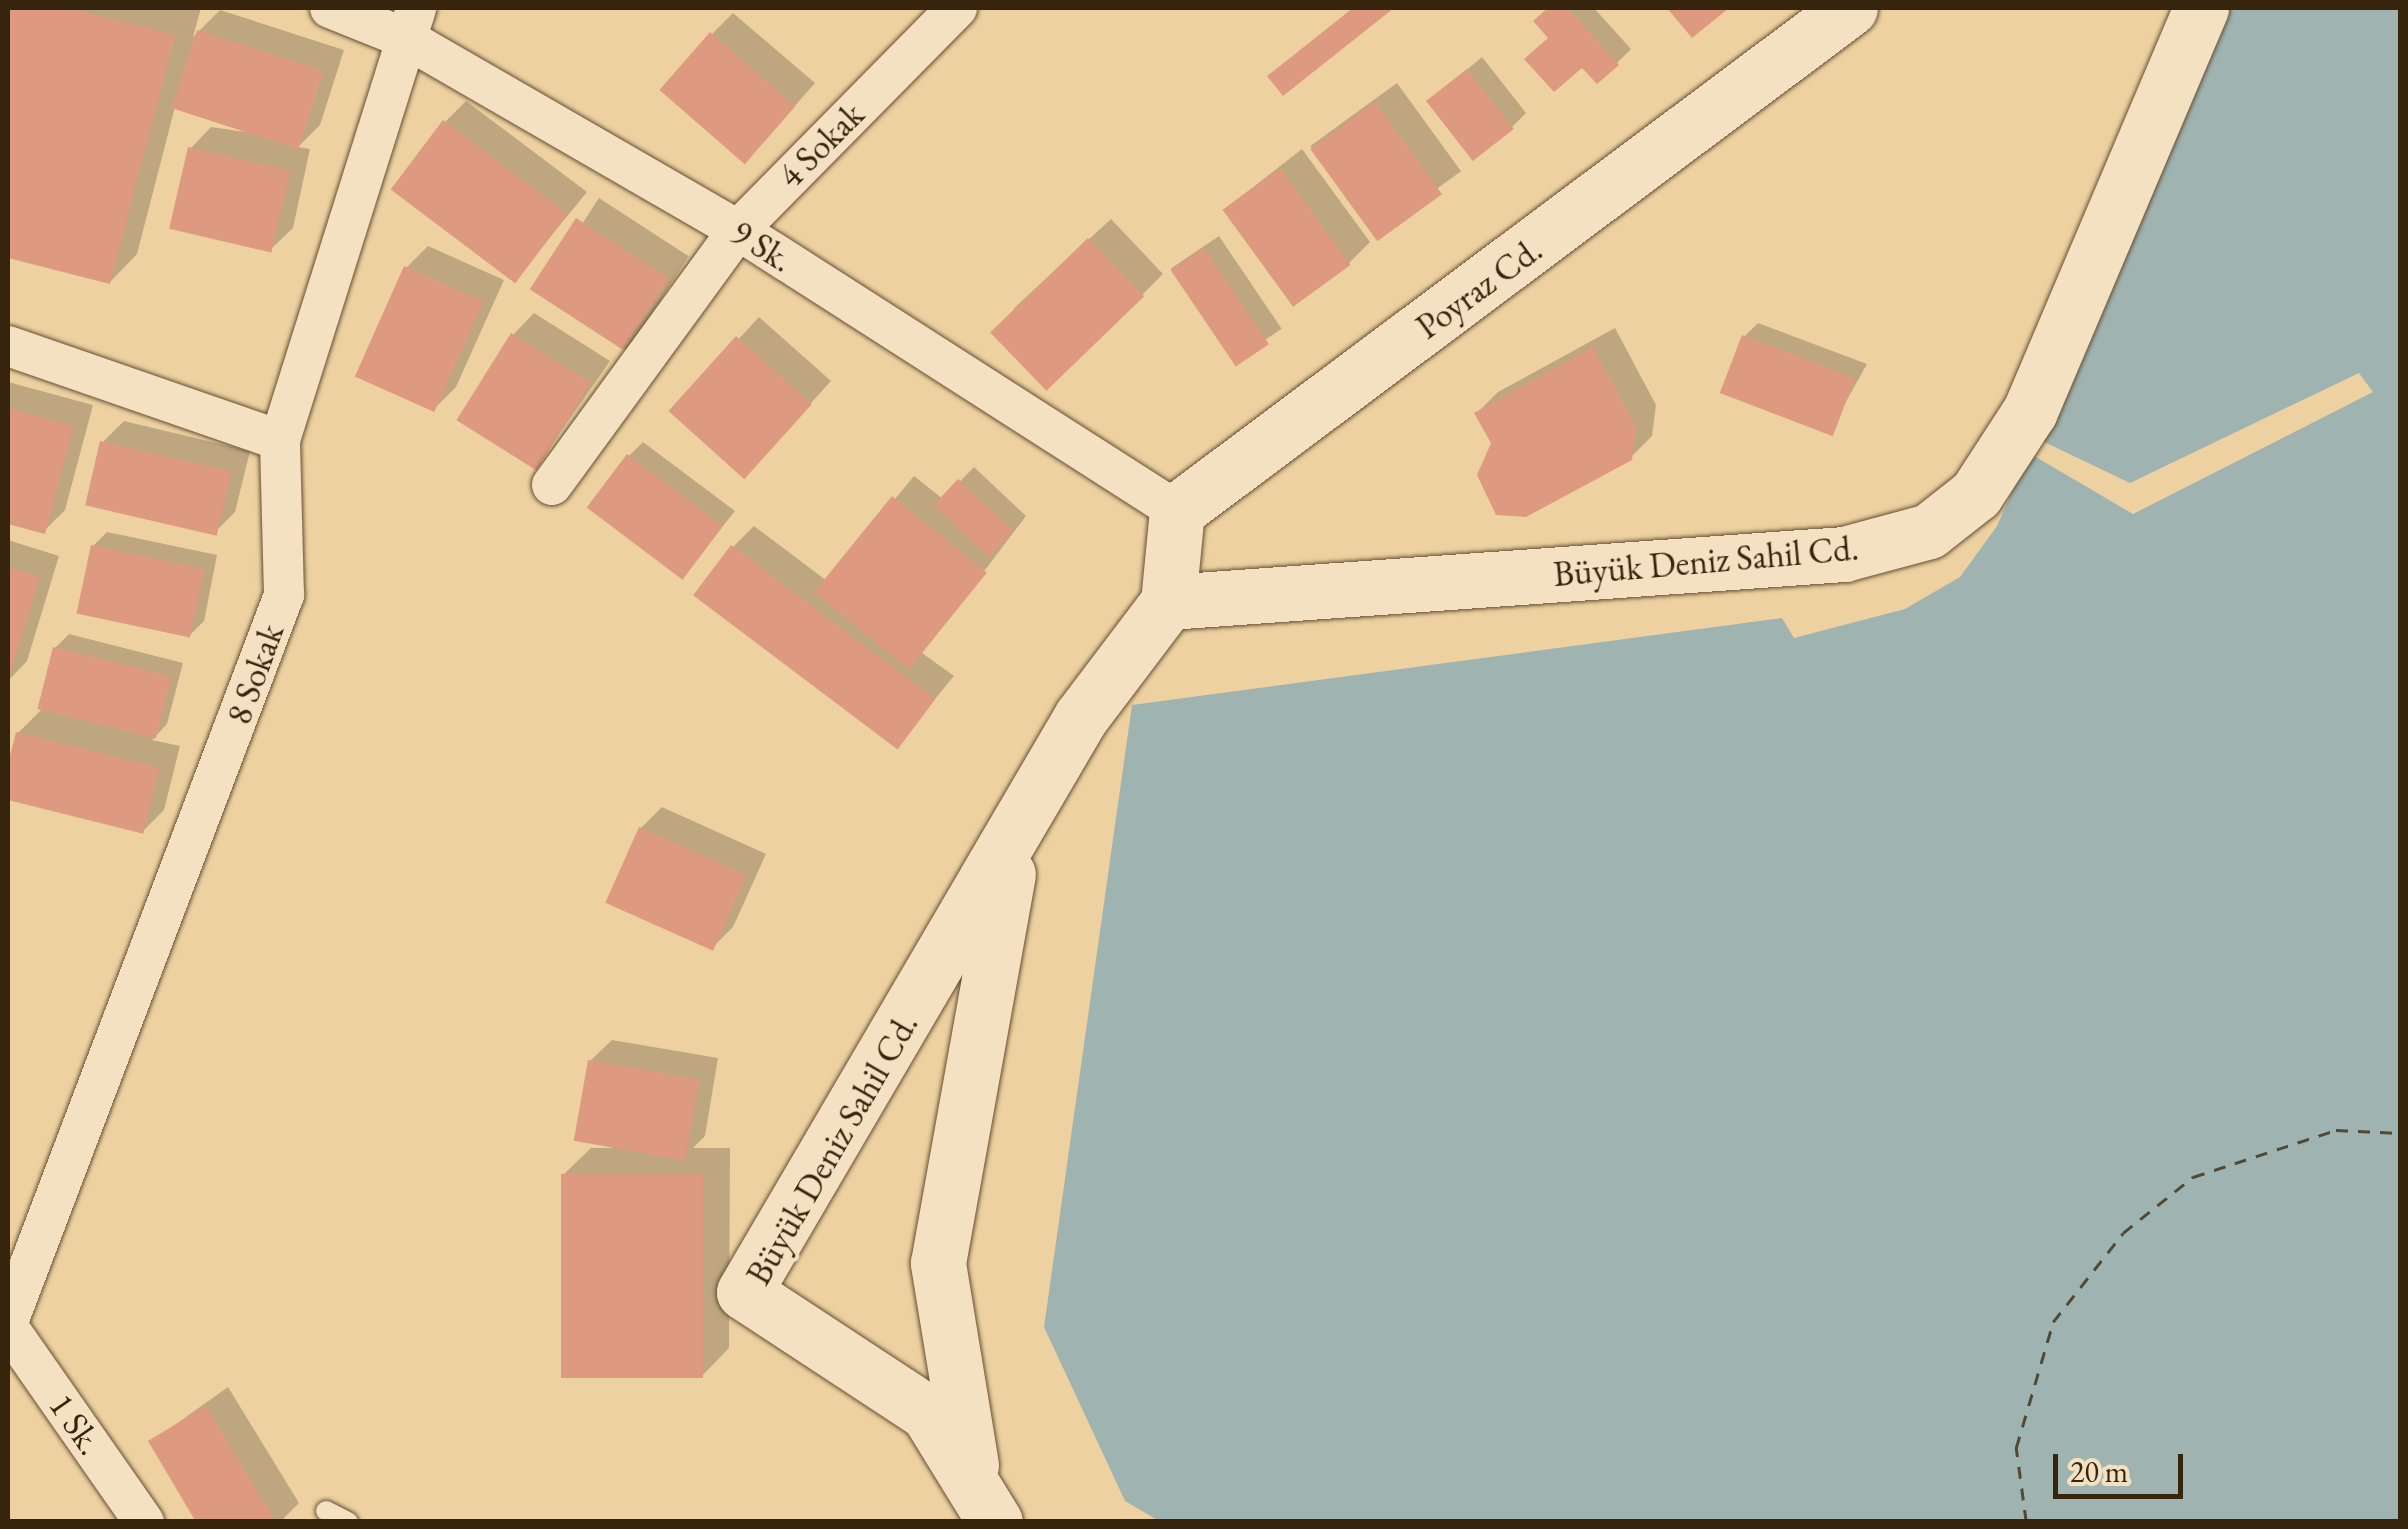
<!DOCTYPE html>
<meta charset="utf-8">
<style>
body{margin:0}
#map{position:relative;width:2408px;height:1529px;overflow:hidden;background:#eed1a1;font-family:"EB Garamond",serif}
div>[style]{position:absolute}
.water>*{inset:0;background:#9fb4b1}
.pier>*{inset:0;background:#eed1a1}
.shadow>*{inset:0;background:#0003;transform-origin:0 0}
.ferry>*{height:2.5px;margin-top:-1.25px;transform-origin:0;background:repeating-linear-gradient(90deg,#514836 0 12px,transparent 0 22px)}
.building>*{inset:0;background:#dd9a81;transform-origin:0 0}
.roads{filter:drop-shadow(0 0 2px #654f32) drop-shadow(0 0 2px #654f32)}
.lane>*{height:20px;margin:-10px;padding:0 10px;transform-origin:10px;border-radius:10px;background:#f4e1c2}
.street>*{height:40px;margin:-20px;padding:0 20px;transform-origin:20px;border-radius:20px;background:#f4e1c2}
.secondary>*{height:55px;margin:-27.5px;padding:0 27.5px;transform-origin:27.5px;border-radius:27.5px;background:#f4e1c2}
span{translate:-50% -50%;white-space:nowrap;text-align:center;line-height:1.15;-webkit-text-stroke:8px #f4e1c2;paint-order:stroke}
.street-label{font-size:35px;color:#37240d}
.frame{position:absolute;inset:0;border:10px solid #37240d;pointer-events:none}
.scale{position:absolute;left:2053px;top:1454px;width:130px;height:45px;box-sizing:border-box;border:5px solid #37240d;border-top:0;padding-left:12px;font-size:30px;line-height:35px;white-space:nowrap;color:#37240d;-webkit-text-stroke:8px #f4e1c2;paint-order:stroke}
</style>
<div id="map">
<div class="water">
<i style="clip-path:polygon(2228px 8px,2400px 8px,2400px 1521px,1159px 1521px,1125px 1501px,1044px 1327px,1132px 705px,1782px 618px,1794px 638px,1905px 609px,1960px 577px,1997px 526px)"></i>
</div>
<div class="pier">
<i style="clip-path:polygon(2359px 373px,2373px 392px,2133px 514px,2029px 453px,2036px 438px,2130px 483px)"></i>
</div>
<div class="shadow">
<i style="clip-path:polygon(8px 8px,201px 8px,193px 37px,220px 10px,344px 50px,320px 125px,298px 147px,310px 149px,293px 228px,271px 249px,190px 149px,211px 127px,260px 134px,175px 107px,137px 254px,110px 282px,8px 256px)"></i>
<i style="clip-path:polygon(1353px 8px,1390px 8px,1283px 93px,1270px 76px)"></i>
<i style="clip-path:polygon(1550px 8px,1594px 8px,1631px 49px,1617px 63px,1536px 22px)"></i>
<i style="clip-path:polygon(733px 13px,815px 83px,766px 139px,712px 34px)"></i>
<i style="clip-path:polygon(1482px 57px,1526px 113px,1512px 127px,1429px 101px)"></i>
<i style="left:1397px;top:83px;width:109px;height:107px;rotate:54deg"></i>
<i style="clip-path:polygon(466px 101px,587px 192px,515px 280px,445px 122px)"></i>
<i style="clip-path:polygon(1302px 149px,1370px 242px,1349px 263px,1225px 209px)"></i>
<i style="left:599px;top:198px;width:107px;height:112px;rotate:33deg"></i>
<i style="clip-path:polygon(1111px 219px,1163px 274px,1142px 295px,1013px 309px)"></i>
<i style="left:1219px;top:236px;width:112px;height:58px;rotate:56deg"></i>
<i style="clip-path:polygon(428px 246px,504px 280px,456px 387px,435px 408px,406px 268px)"></i>
<i style="clip-path:polygon(534px 313px,610px 361px,536px 467px,513px 335px)"></i>
<i style="clip-path:polygon(759px 317px,831px 381px,764px 455px,672px 411px)"></i>
<i style="clip-path:polygon(1758px 323px,1867px 364px,1829px 432px,1744px 337px)"></i>
<i style="clip-path:polygon(1615px 328px,1656px 405px,1652px 436px,1630px 458px,1494px 443px,1477px 413px,1498px 392px)"></i>
<i style="clip-path:polygon(8px 382px,93px 405px,65px 510px,44px 531px,8px 521px)"></i>
<i style="clip-path:polygon(124px 421px,250px 451px,235px 512px,214px 533px,103px 442px)"></i>
<i style="clip-path:polygon(643px 442px,735px 511px,682px 577px,629px 456px)"></i>
<i style="clip-path:polygon(974px 467px,1026px 516px,922px 653px,954px 676px,896px 746px,733px 547px,754px 526px,827px 581px,914px 476px,943px 499px)"></i>
<i style="clip-path:polygon(107px 532px,217px 555px,204px 621px,190px 635px,93px 546px)"></i>
<i style="clip-path:polygon(8px 540px,59px 556px,27px 661px,8px 681px)"></i>
<i style="clip-path:polygon(69px 634px,183px 663px,167px 724px,152px 740px,180px 746px,164px 810px,143px 831px,8px 798px,18px 733px,43px 708px,55px 648px)"></i>
<i style="clip-path:polygon(662px 807px,766px 854px,733px 927px,712px 948px,641px 828px)"></i>
<i style="clip-path:polygon(612px 1040px,718px 1058px,705px 1136px,693px 1148px,730px 1148px,729px 1348px,702px 1376px,563px 1175px,591px 1148px,613px 1148px,590px 1061px)"></i>
<i style="clip-path:polygon(228px 1387px,299px 1503px,280px 1522px,199px 1522px,151px 1442px)"></i>
</div>
<div class="ferry">
<i style="left:2026px;top:1522px;width:75px;rotate:-97.7deg"></i>
<i style="left:2016px;top:1448px;width:131px;rotate:-73.6deg"></i>
<i style="left:2053px;top:1322px;width:113px;rotate:-51.8deg"></i>
<i style="left:2123px;top:1233px;width:90px;rotate:-38.7deg"></i>
<i style="left:2193px;top:1177px;width:151px;rotate:-18.2deg"></i>
<i style="left:2336px;top:1130px;width:64px;rotate:2.7deg"></i>
</div>
<div class="building">
<i style="clip-path:polygon(8px 8px,68px 8px,175px 35px,110px 284px,8px 258px)"></i>
<i style="clip-path:polygon(1353px 8px,1394px 8px,1283px 96px,1267px 76px)"></i>
<i style="clip-path:polygon(1548px 8px,1568px 8px,1619px 65px,1597px 84px,1582px 68px,1554px 92px,1524px 59px,1548px 38px,1533px 21px)"></i>
<i style="clip-path:polygon(1667px 8px,1729px 8px,1692px 38px)"></i>
<i style="left:197px;top:30px;width:133px;height:82px;rotate:18deg"></i>
<i style="left:710px;top:32px;width:113px;height:77px;rotate:41deg"></i>
<i style="left:1467px;top:69px;width:76px;height:52px;rotate:52deg"></i>
<i style="left:1375px;top:102px;width:114px;height:80px;rotate:54deg"></i>
<i style="left:443px;top:120px;width:156px;height:87px;rotate:37deg"></i>
<i style="left:188px;top:147px;width:105px;height:84px;rotate:13deg"></i>
<i style="left:1280px;top:168px;width:120px;height:71px;rotate:54deg"></i>
<i style="left:576px;top:218px;width:111px;height:85px;rotate:33deg"></i>
<i style="left:1088px;top:238px;width:81px;height:136px;rotate:46deg"></i>
<i style="left:1204px;top:248px;width:116px;height:40px;rotate:56deg"></i>
<i style="left:404px;top:266px;width:87px;height:121px;rotate:24deg"></i>
<i style="left:511px;top:333px;width:94px;height:103px;rotate:32deg"></i>
<i style="left:1742px;top:335px;width:121px;height:62px;rotate:21deg"></i>
<i style="left:736px;top:336px;width:102px;height:101px;rotate:42deg"></i>
<i style="clip-path:polygon(1593px 347px,1636px 427px,1632px 460px,1526px 517px,1496px 515px,1477px 475px,1491px 443px,1474px 413px)"></i>
<i style="clip-path:polygon(8px 408px,74px 426px,45px 534px,8px 524px)"></i>
<i style="left:100px;top:441px;width:135px;height:66px;rotate:13deg"></i>
<i style="left:627px;top:454px;width:120px;height:67px;rotate:37deg"></i>
<i style="left:958px;top:479px;width:76px;height:36px;rotate:43deg"></i>
<i style="left:892px;top:496px;width:122px;height:124px;rotate:39deg"></i>
<i style="left:91px;top:545px;width:116px;height:70px;rotate:12deg"></i>
<i style="left:731px;top:545px;width:256px;height:63px;rotate:37deg"></i>
<i style="clip-path:polygon(8px 567px,40px 577px,8px 680px)"></i>
<i style="left:53px;top:647px;width:122px;height:64px;rotate:14deg"></i>
<i style="left:16px;top:732px;width:148px;height:68px;rotate:14deg"></i>
<i style="left:639px;top:827px;width:118px;height:83px;rotate:24deg"></i>
<i style="left:588px;top:1060px;width:113px;height:82px;rotate:10deg"></i>
<i style="left:561px;top:1174px;width:142px;height:204px"></i>
<i style="clip-path:polygon(206px 1406px,276px 1522px,196px 1522px,148px 1441px)"></i>
</div>
<div class="roads">
<div class="lane">
<i style="left:326px;top:1511px;width:25px;rotate:27deg"></i>
</div>
<div class="street">
<i style="left:330px;top:8px;width:83px;rotate:21.9deg"></i>
<i style="left:407px;top:39px;width:382px;rotate:30deg"></i>
<i style="left:738px;top:230px;width:521px;rotate:32.62deg"></i>
<i style="left:8px;top:346px;width:288px;rotate:19.1deg"></i>
<i style="left:552px;top:485px;width:316px;rotate:-53.9deg"></i>
<i style="left:738px;top:230px;width:312px;rotate:-45.4deg"></i>
<i style="left:8px;top:1322px;width:778px;rotate:-69.21deg"></i>
<i style="left:284px;top:595px;width:155px;rotate:-91.5deg"></i>
<i style="left:280px;top:440px;width:453px;rotate:-72.5deg"></i>
<i style="left:8px;top:1327px;width:238px;rotate:55.1deg"></i>
</div>
<div class="secondary">
<i style="left:1168px;top:602px;width:91px;rotate:-84.4deg"></i>
<i style="left:1177px;top:511px;width:840px;rotate:-36.77deg"></i>
<i style="left:971px;top:1465px;width:205px;rotate:-99.3deg"></i>
<i style="left:938px;top:1263px;width:395px;rotate:-79.8deg"></i>
<i style="left:995px;top:1522px;width:128px;rotate:-121.6deg"></i>
<i style="left:928px;top:1413px;width:220px;rotate:-146.7deg"></i>
<i style="left:744px;top:1292px;width:666px;rotate:-59.63deg"></i>
<i style="left:1081px;top:717px;width:144px;rotate:-52.9deg"></i>
<i style="left:1168px;top:602px;width:678px;rotate:-4.06deg"></i>
<i style="left:1844px;top:554px;width:88px;rotate:-15.1deg"></i>
<i style="left:1929px;top:531px;width:60px;rotate:-38.2deg"></i>
<i style="left:1976px;top:494px;width:99px;rotate:-57deg"></i>
<i style="left:2030px;top:411px;width:438px;rotate:-67deg"></i>
</div>
</div>
<div class="street-label">
<span style="left:821px;top:145px;rotate:-45deg">4 Sokak</span>
<span style="left:762px;top:246px;rotate:32deg">9 Sk.</span>
<span style="left:1479px;top:288px;rotate:-36deg">Poyraz Cd.</span>
<span style="left:1706px;top:561px;rotate:-5deg">Büyük Deniz Sahil Cd.</span>
<span style="left:255px;top:674px;rotate:-70deg">8 Sokak</span>
<span style="left:832px;top:1149px;rotate:-60deg">Büyük Deniz Sahil Cd.</span>
<span style="left:76px;top:1424px;rotate:55deg">1 Sk.</span>
</div>
<div class="frame"></div>
<div class="scale">20 m</div>
</div>
